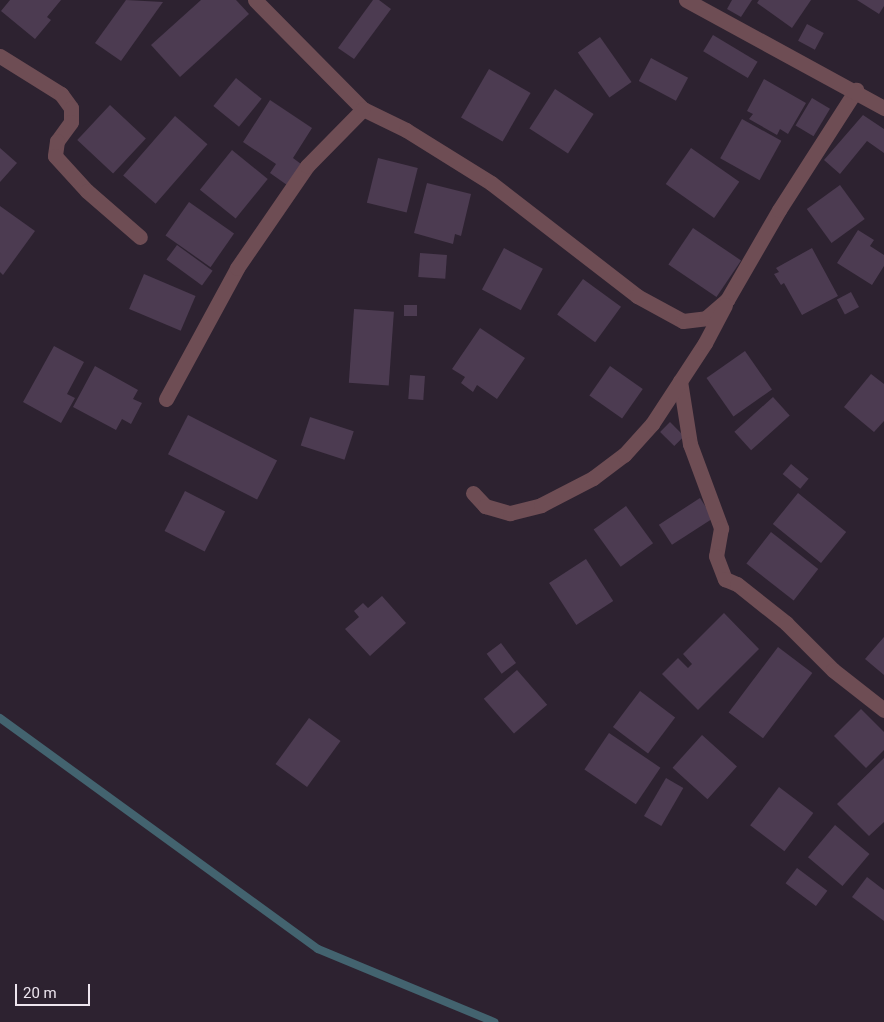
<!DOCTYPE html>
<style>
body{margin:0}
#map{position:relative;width:884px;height:1022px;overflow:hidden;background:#2d2230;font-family:Roboto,sans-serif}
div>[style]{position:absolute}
.stream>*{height:8px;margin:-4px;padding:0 4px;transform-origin:4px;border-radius:4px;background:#43636f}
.building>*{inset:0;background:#4c3b51;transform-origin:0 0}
.minor>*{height:15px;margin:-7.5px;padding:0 7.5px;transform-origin:7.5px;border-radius:7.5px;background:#6e4d54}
span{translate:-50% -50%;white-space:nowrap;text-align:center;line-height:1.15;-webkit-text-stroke:4px #2d2230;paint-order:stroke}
.scale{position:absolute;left:15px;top:984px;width:75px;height:22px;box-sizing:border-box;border:2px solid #ede5ee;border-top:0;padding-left:6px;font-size:15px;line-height:18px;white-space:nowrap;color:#ede5ee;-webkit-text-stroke:4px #2d2230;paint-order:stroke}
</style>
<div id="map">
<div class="stream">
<i style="left:0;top:718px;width:393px;rotate:36deg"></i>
<i style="left:318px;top:949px;width:191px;rotate:22.5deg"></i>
</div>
<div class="building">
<i style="clip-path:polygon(10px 0,61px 0,47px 17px,51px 20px,35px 39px,1px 11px)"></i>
<i style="clip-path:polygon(126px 0,163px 2px,121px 61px,95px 43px)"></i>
<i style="clip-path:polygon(201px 0,236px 0,249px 14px,180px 77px,151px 45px)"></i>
<i style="clip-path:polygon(373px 0,379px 0,391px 9px,354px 59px,338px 48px)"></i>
<i style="clip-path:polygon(732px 0,752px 0,741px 17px,727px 9px)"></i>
<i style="clip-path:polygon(759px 0,811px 0,792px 28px,757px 3px)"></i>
<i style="clip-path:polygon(857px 0,884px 0,884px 6px,879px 14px)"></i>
<i style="left:807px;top:24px;width:19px;height:19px;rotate:28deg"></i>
<i style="left:713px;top:35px;width:52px;height:19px;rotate:31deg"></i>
<i style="left:600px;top:37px;width:55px;height:27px;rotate:55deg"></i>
<i style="left:651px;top:58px;width:42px;height:26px;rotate:28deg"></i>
<i style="left:489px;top:69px;width:48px;height:56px;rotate:30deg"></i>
<i style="left:236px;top:78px;width:33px;height:36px;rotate:39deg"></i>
<i style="clip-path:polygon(764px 79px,806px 103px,788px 134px,780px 129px,777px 135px,749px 119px,753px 114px,747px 111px)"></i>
<i style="left:555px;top:89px;width:46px;height:47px;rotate:33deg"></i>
<i style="left:812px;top:98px;width:21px;height:32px;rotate:31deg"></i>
<i style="clip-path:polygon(270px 100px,312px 128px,293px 158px,301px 164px,287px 185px,270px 173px,276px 164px,243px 142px)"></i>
<i style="left:110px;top:105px;width:49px;height:48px;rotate:43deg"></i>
<i style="clip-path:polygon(863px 115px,884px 129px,884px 153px,867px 141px,840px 174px,824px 160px)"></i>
<i style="left:175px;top:116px;width:43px;height:79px;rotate:41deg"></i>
<i style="left:742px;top:119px;width:45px;height:45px;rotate:29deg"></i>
<i style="clip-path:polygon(0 148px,17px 163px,0 182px)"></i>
<i style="left:691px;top:148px;width:59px;height:44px;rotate:35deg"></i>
<i style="left:232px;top:150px;width:46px;height:51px;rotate:39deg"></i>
<i style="left:378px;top:158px;width:41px;height:46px;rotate:14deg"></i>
<i style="clip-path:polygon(427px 183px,471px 194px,461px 236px,455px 234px,453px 244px,414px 233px)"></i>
<i style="left:840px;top:185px;width:42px;height:41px;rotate:54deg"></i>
<i style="left:189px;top:202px;width:55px;height:41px;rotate:35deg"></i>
<i style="clip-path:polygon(0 206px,35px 231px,3px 275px,0 272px)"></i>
<i style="left:693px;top:228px;width:58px;height:44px;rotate:34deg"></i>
<i style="clip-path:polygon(858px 230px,874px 240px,870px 246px,884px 255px,884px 266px,872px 285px,837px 263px)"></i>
<i style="left:177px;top:245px;width:44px;height:18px;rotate:36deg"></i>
<i style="left:504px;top:248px;width:44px;height:47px;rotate:28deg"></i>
<i style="clip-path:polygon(812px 248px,838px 296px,802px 315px,784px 283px,781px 285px,774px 274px,779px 272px,776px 268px)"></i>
<i style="left:420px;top:253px;width:27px;height:24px;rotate:4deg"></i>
<i style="left:144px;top:274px;width:56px;height:38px;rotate:23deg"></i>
<i style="left:583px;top:279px;width:47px;height:44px;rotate:36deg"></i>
<i style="left:851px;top:292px;width:17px;height:16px;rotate:62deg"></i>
<i style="left:404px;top:305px;width:13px;height:11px"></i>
<i style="left:354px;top:309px;width:40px;height:74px;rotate:4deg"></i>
<i style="clip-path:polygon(480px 328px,525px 358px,497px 399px,477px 385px,473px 392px,461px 383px,465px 377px,452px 369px)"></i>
<i style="clip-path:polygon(54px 346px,84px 362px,67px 394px,75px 398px,61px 423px,23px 402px)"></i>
<i style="left:745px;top:351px;width:47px;height:47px;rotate:55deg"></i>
<i style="clip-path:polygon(95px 366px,138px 390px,133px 399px,142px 403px,131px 424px,122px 419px,116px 430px,73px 407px)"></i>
<i style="left:610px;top:366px;width:40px;height:36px;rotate:35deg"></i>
<i style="clip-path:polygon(871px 374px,884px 384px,884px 421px,874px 432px,844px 407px)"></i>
<i style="left:410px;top:375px;width:15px;height:24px;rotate:4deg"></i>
<i style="left:773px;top:397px;width:25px;height:52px;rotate:48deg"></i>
<i style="left:188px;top:415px;width:100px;height:44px;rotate:27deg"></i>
<i style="left:310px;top:417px;width:46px;height:30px;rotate:18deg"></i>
<i style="left:670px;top:422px;width:20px;height:14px;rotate:45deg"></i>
<i style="left:791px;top:464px;width:23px;height:13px;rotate:40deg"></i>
<i style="left:185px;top:491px;width:45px;height:45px;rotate:27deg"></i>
<i style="left:798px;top:493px;width:62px;height:40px;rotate:39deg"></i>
<i style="left:700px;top:498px;width:24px;height:49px;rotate:57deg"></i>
<i style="left:626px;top:506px;width:46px;height:40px;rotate:54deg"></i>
<i style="left:771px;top:532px;width:60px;height:40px;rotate:38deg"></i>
<i style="left:586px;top:559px;width:50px;height:44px;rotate:57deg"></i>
<i style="clip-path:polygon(382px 596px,406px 623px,370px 656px,345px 629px,359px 617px,354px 611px,363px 603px,368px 608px)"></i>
<i style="clip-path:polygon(724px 613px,759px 649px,698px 710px,662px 674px,678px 658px,688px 668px,692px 664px,683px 654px)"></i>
<i style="clip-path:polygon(884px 637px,884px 675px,865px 659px)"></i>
<i style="left:501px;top:643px;width:25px;height:18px;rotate:53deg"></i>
<i style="left:778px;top:647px;width:43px;height:82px;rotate:37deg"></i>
<i style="left:517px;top:670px;width:46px;height:44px;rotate:49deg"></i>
<i style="left:640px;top:691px;width:44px;height:45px;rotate:37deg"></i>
<i style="clip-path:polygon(861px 709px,884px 732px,884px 750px,866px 768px,834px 736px)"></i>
<i style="left:309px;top:718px;width:39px;height:57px;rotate:36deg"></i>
<i style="left:609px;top:733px;width:62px;height:44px;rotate:34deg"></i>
<i style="left:702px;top:735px;width:47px;height:44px;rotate:42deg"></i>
<i style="clip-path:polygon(884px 758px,884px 822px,869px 836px,837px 804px)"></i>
<i style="left:666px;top:778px;width:20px;height:44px;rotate:30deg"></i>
<i style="left:779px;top:787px;width:43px;height:48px;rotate:37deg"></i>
<i style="left:835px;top:825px;width:45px;height:42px;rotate:40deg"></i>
<i style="left:797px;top:868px;width:38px;height:19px;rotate:37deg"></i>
<i style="clip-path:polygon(867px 877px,884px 890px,884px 921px,852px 897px)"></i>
</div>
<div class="minor">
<i style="left:255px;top:0;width:153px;rotate:45.3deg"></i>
<i style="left:363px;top:109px;width:48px;rotate:26deg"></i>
<i style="left:406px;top:130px;width:100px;rotate:31.9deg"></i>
<i style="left:491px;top:183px;width:185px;rotate:37.7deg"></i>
<i style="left:637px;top:296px;width:52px;rotate:28.5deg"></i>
<i style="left:683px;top:321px;width:23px;rotate:-7deg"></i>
<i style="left:706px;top:318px;width:28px;rotate:-41deg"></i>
<i style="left:727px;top:300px;width:104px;rotate:-60deg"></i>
<i style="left:779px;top:210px;width:143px;rotate:-57.3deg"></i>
<i style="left:686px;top:0;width:226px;rotate:28.6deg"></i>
<i style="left:0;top:56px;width:72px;rotate:31.9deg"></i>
<i style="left:61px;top:94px;width:17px;rotate:54deg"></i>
<i style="left:71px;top:108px;width:14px;rotate:90deg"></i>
<i style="left:71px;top:122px;width:24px;rotate:126deg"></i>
<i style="left:57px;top:141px;width:15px;rotate:98deg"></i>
<i style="left:55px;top:156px;width:47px;rotate:47.6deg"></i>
<i style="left:87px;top:191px;width:70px;rotate:41deg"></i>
<i style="left:680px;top:381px;width:64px;rotate:81deg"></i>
<i style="left:690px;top:444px;width:90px;rotate:69.7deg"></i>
<i style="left:721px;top:528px;width:28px;rotate:100deg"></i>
<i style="left:716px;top:556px;width:25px;rotate:69deg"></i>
<i style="left:725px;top:579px;width:13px;rotate:23deg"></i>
<i style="left:737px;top:584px;width:63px;rotate:38.5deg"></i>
<i style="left:786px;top:623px;width:66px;rotate:45deg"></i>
<i style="left:833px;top:670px;width:65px;rotate:38.1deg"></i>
<i style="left:166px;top:399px;width:149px;rotate:-61.5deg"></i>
<i style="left:237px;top:268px;width:124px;rotate:-55.5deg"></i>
<i style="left:307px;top:166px;width:80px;rotate:-45.5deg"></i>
<i style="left:473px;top:493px;width:18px;rotate:47deg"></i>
<i style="left:485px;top:506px;width:26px;rotate:16deg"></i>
<i style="left:510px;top:513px;width:32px;rotate:-14deg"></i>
<i style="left:541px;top:505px;width:59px;rotate:-27.4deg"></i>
<i style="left:593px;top:478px;width:39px;rotate:-37deg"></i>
<i style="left:624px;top:455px;width:42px;rotate:-47.9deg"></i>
<i style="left:652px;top:424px;width:97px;rotate:-56.8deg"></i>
<i style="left:705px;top:343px;width:43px;rotate:-62.2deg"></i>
</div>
<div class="scale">20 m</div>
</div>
